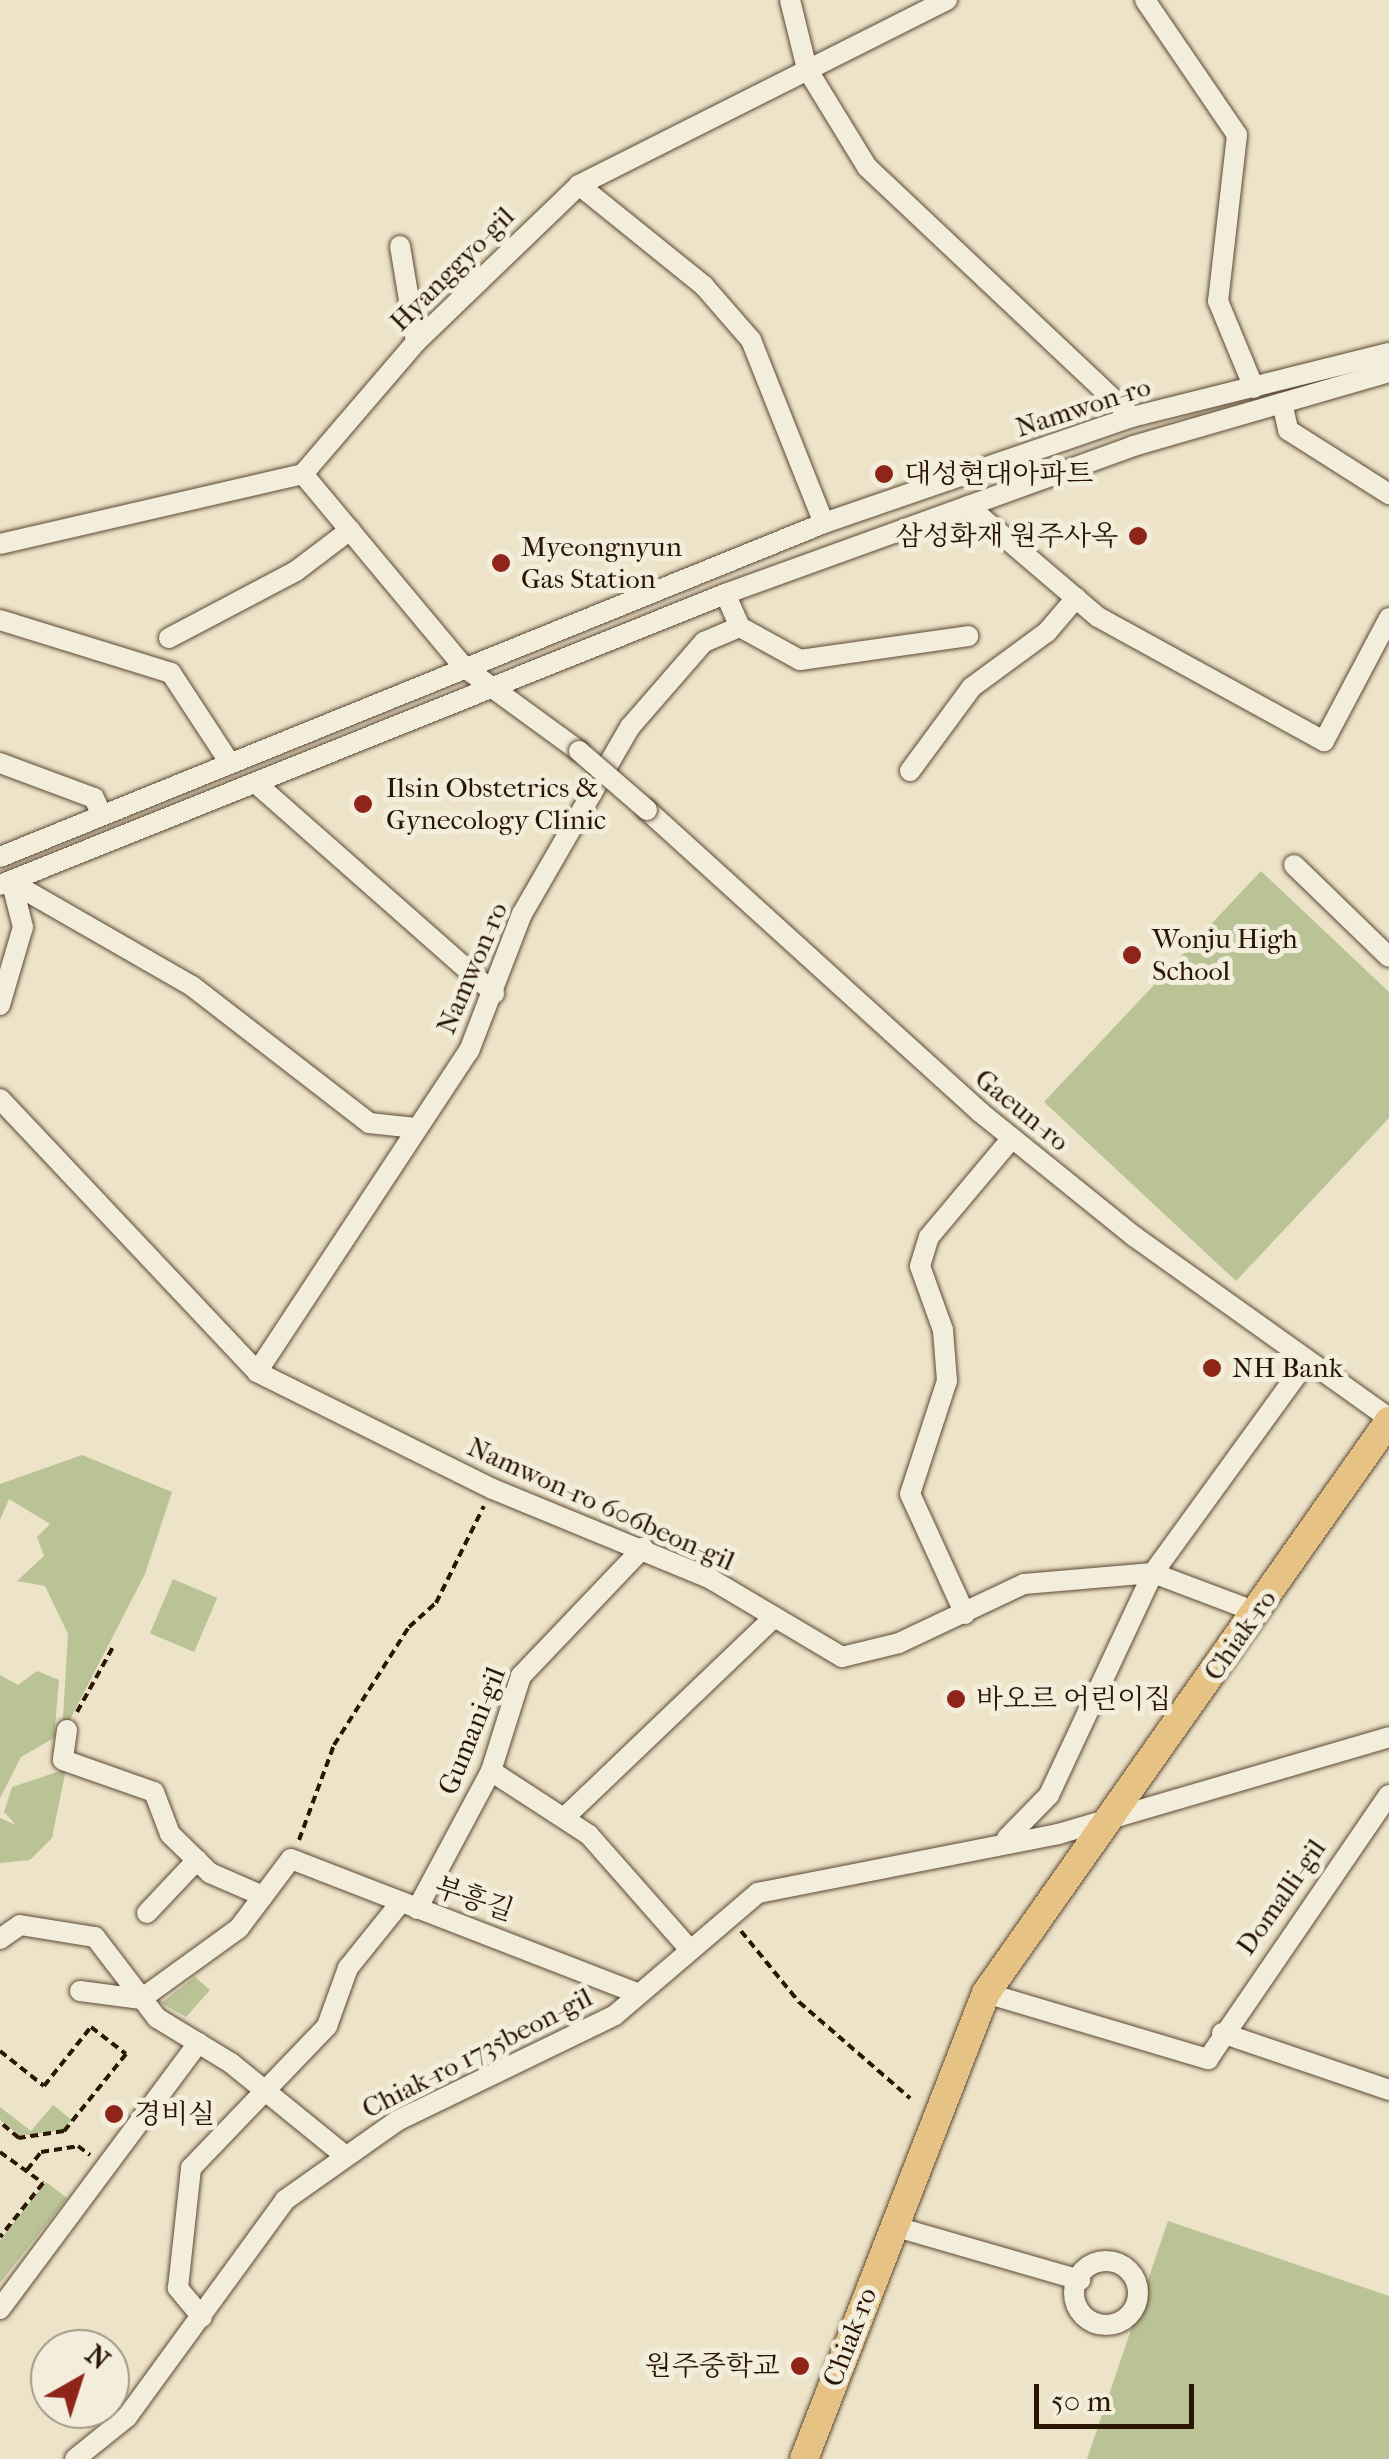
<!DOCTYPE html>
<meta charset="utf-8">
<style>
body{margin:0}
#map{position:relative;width:1389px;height:2459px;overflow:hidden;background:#ede3c8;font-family:"IM FELL French Canon","Noto Serif KR",serif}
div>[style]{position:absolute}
.green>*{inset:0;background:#bac395;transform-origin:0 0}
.path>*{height:4px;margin-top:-2px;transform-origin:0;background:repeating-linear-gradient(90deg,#2b1503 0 8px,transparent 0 13px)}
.roads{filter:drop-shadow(0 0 2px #5c4834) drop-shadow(0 0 2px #5c4834)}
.minor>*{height:20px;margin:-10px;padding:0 10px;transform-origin:10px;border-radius:10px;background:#f3eddb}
.minor>.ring{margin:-10px;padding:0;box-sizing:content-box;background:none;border:20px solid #f3eddb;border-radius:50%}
.major>*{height:28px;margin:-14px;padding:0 14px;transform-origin:14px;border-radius:14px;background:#e6c284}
.bridges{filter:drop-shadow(0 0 2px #5c4834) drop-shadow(0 0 2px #5c4834)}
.minor-bridge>*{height:20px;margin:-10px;padding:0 10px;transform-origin:10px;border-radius:10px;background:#f3eddb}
.dots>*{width:28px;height:28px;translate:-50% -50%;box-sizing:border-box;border:5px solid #f3eddb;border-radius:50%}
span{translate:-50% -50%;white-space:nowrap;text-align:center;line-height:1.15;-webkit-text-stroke:10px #f3eddb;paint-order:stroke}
.street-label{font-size:28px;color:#2b1503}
.poi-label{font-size:28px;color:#2b1503}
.left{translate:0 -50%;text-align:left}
.right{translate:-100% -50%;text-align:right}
.north{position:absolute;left:30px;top:2329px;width:100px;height:100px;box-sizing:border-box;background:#f3eddb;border:2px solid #a39785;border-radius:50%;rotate:39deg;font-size:28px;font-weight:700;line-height:40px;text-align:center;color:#2b1503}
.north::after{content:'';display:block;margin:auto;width:35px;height:45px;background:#8f2418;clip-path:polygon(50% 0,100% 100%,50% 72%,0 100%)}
.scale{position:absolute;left:1034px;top:2384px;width:160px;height:45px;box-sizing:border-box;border:5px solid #2b1503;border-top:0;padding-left:12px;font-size:30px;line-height:35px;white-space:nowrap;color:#2b1503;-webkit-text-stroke:8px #f3eddb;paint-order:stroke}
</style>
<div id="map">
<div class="green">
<i style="clip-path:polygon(1261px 871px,1389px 992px,1389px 1118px,1236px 1281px,1044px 1102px)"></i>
<i style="clip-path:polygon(82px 1455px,172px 1492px,145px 1574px,62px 1735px,68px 1634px,45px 1586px,17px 1581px,44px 1556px,37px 1537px,50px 1524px,9px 1499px,0 1520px,0 1484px)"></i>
<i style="left:173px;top:1579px;width:48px;height:59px;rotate:23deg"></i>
<i style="clip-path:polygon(37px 1671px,59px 1680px,54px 1738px,21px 1757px,0 1798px,0 1675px,18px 1685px)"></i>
<i style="clip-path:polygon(66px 1769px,52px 1838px,30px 1860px,0 1863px,0 1818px,16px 1825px,4px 1812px,12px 1787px)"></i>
<i style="clip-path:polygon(195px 1977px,210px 1990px,186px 2017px,161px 2003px)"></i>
<i style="clip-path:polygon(53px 2105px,72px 2120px,63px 2130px,20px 2136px,0 2120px,0 2107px,31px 2131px)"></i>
<i style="clip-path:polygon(46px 2182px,67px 2198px,0 2283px,0 2240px)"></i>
<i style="clip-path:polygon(1168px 2221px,1389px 2296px,1389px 2459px,1087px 2459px)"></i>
</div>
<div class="path">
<i style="left:77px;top:1712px;width:74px;rotate:-61deg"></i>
<i style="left:299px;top:1840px;width:101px;rotate:-69.8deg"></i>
<i style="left:334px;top:1745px;width:140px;rotate:-57.6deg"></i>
<i style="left:409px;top:1627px;width:36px;rotate:-42deg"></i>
<i style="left:436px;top:1603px;width:108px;rotate:-63.7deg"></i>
<i style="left:741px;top:1931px;width:92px;rotate:50.8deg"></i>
<i style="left:799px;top:2002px;width:147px;rotate:40.9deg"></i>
<i style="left:0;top:2051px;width:56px;rotate:38.5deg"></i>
<i style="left:44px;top:2086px;width:75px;rotate:-51.5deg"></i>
<i style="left:91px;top:2027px;width:44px;rotate:37.6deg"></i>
<i style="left:126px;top:2054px;width:99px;rotate:128.8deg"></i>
<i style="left:64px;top:2131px;width:46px;rotate:171.2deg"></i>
<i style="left:19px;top:2138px;width:25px;rotate:-140deg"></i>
<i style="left:0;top:2152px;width:53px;rotate:35.8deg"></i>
<i style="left:43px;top:2183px;width:69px;rotate:128.5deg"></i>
<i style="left:27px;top:2170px;width:23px;rotate:-52deg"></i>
<i style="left:41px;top:2152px;width:37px;rotate:-9deg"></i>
<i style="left:78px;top:2146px;width:15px;rotate:37deg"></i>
</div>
<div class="roads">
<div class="minor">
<i style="left:790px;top:0;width:71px;rotate:76.2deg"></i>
<i style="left:807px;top:69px;width:115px;rotate:58.5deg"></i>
<i style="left:867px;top:167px;width:364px;rotate:43.3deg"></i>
<i style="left:1145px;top:0;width:163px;rotate:55.7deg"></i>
<i style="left:1237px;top:135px;width:167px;rotate:96.5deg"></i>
<i style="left:1218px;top:301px;width:94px;rotate:67.5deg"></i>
<i style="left:579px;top:185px;width:161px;rotate:38.9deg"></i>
<i style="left:704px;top:286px;width:72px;rotate:49deg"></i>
<i style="left:751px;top:340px;width:197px;rotate:68.3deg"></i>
<i style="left:400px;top:246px;width:97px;rotate:80.5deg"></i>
<i style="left:1282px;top:403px;width:28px;rotate:77deg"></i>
<i style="left:1288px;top:430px;width:120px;rotate:32.4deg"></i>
<i style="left:303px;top:474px;width:251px;rotate:50.2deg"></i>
<i style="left:464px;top:667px;width:142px;rotate:36.1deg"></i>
<i style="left:968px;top:506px;width:171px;rotate:40.5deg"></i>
<i style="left:1098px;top:617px;width:258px;rotate:28.8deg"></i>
<i style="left:1324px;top:741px;width:139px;rotate:-62.1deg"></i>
<i style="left:0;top:544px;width:311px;rotate:-13deg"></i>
<i style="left:303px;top:474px;width:174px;rotate:-49.4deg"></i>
<i style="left:416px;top:342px;width:226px;rotate:-43.9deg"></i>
<i style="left:579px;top:185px;width:412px;rotate:-26.7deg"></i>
<i style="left:0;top:620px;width:179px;rotate:17.2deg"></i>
<i style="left:171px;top:673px;width:108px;rotate:56.8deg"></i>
<i style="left:740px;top:627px;width:68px;rotate:28.8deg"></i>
<i style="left:800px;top:660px;width:170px;rotate:-8.1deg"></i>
<i style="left:169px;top:638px;width:144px;rotate:-27.8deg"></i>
<i style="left:296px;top:571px;width:68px;rotate:-37.2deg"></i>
<i style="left:0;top:763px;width:100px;rotate:20.4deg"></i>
<i style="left:94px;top:798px;width:19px;rotate:65deg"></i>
<i style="left:910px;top:771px;width:104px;rotate:-53.6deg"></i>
<i style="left:972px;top:687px;width:93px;rotate:-36.3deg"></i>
<i style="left:1047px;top:632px;width:45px;rotate:-49.5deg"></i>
<i style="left:258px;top:785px;width:315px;rotate:41.4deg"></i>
<i style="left:647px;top:810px;width:450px;rotate:42.2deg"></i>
<i style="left:980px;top:1112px;width:199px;rotate:38.9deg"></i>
<i style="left:1135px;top:1237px;width:312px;rotate:35.5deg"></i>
<i style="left:0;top:857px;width:889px;rotate:-22.06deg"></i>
<i style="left:824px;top:523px;width:326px;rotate:-19deg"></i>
<i style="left:1132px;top:417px;width:265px;rotate:-14deg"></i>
<i style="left:1294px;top:865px;width:132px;rotate:44.1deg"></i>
<i style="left:11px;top:882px;width:209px;rotate:29.9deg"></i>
<i style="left:192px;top:986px;width:224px;rotate:37.7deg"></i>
<i style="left:369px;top:1123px;width:47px;rotate:6.1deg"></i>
<i style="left:0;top:885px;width:781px;rotate:-21.87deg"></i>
<i style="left:725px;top:594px;width:434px;rotate:-19.9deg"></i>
<i style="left:1133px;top:446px;width:266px;rotate:-16.1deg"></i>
<i style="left:0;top:1005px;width:81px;rotate:-73.6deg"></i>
<i style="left:23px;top:927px;width:44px;rotate:-104.3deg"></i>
<i style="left:0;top:1099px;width:375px;rotate:46.7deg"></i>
<i style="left:257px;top:1372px;width:263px;rotate:26.4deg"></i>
<i style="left:493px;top:1489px;width:234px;rotate:22.4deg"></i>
<i style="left:709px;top:1578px;width:155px;rotate:30.7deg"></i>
<i style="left:842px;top:1657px;width:59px;rotate:-13.8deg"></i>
<i style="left:899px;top:1643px;width:138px;rotate:-25.3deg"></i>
<i style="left:1024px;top:1584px;width:129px;rotate:-4.9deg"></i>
<i style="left:1153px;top:1573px;width:110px;rotate:20.7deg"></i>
<i style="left:257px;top:1372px;width:385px;rotate:-56.6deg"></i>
<i style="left:469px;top:1051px;width:147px;rotate:-68.9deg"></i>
<i style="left:522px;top:914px;width:216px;rotate:-60deg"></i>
<i style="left:630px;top:727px;width:113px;rotate:-49deg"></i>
<i style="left:704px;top:642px;width:39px;rotate:-23deg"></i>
<i style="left:740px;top:627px;width:36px;rotate:-114deg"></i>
<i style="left:965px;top:1614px;width:132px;rotate:-114.6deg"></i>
<i style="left:910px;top:1494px;width:119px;rotate:-71.9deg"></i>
<i style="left:947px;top:1381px;width:51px;rotate:-94.5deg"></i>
<i style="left:943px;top:1330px;width:68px;rotate:-109.8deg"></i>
<i style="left:920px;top:1266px;width:30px;rotate:-73deg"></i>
<i style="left:929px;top:1237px;width:129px;rotate:-50deg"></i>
<i style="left:67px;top:1730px;width:30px;rotate:98deg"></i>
<i style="left:63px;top:1760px;width:96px;rotate:19.4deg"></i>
<i style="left:154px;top:1792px;width:45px;rotate:69.1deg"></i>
<i style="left:170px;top:1834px;width:56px;rotate:44.3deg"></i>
<i style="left:210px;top:1873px;width:58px;rotate:23.5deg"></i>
<i style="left:491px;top:1771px;width:117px;rotate:33.1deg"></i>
<i style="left:589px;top:1835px;width:148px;rotate:48.6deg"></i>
<i style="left:564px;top:1818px;width:291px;rotate:-43.7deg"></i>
<i style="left:1007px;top:1838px;width:60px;rotate:-45.7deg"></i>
<i style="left:1049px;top:1795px;width:245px;rotate:-64.9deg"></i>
<i style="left:1153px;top:1573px;width:262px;rotate:-54deg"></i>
<i style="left:417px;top:1909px;width:157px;rotate:-61.8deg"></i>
<i style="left:491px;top:1771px;width:100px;rotate:-72.5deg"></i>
<i style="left:521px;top:1676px;width:177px;rotate:-46.4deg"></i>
<i style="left:147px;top:1913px;width:73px;rotate:-46.7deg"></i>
<i style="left:0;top:1939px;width:24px;rotate:-35deg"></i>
<i style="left:20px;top:1925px;width:76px;rotate:9.1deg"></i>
<i style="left:95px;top:1937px;width:102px;rotate:52.6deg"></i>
<i style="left:157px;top:2018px;width:87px;rotate:31.3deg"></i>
<i style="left:231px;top:2063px;width:144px;rotate:39.1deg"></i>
<i style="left:80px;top:1991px;width:62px;rotate:7.5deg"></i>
<i style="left:986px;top:1993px;width:232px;rotate:16.6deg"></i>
<i style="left:1208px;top:2059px;width:320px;rotate:-55.6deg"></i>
<i style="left:141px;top:1999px;width:121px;rotate:-35.9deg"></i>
<i style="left:239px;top:1928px;width:86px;rotate:-53deg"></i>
<i style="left:291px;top:1859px;width:371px;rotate:21.2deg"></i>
<i style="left:1222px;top:2033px;width:176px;rotate:18.8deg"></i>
<i style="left:893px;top:2226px;width:195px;rotate:16.1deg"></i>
<i class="ring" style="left:1074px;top:2261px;width:44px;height:44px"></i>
<i style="left:0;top:2309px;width:332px;rotate:-53.3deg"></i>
<i style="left:202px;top:2317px;width:38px;rotate:-130deg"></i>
<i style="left:178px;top:2288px;width:121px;rotate:-83.8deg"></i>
<i style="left:191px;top:2168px;width:197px;rotate:-46.2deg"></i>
<i style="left:327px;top:2026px;width:62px;rotate:-70.1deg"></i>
<i style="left:348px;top:1968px;width:85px;rotate:-51.2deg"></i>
<i style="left:75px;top:2459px;width:67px;rotate:-38.9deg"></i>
<i style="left:127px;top:2417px;width:268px;rotate:-53.9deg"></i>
<i style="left:285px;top:2200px;width:137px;rotate:-35.2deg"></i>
<i style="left:397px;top:2121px;width:242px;rotate:-25.9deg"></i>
<i style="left:615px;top:2015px;width:188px;rotate:-40.5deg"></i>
<i style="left:758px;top:1893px;width:306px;rotate:-11.1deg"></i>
<i style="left:1058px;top:1834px;width:345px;rotate:-16.3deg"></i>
</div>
<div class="major">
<i style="left:804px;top:2459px;width:500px;rotate:-68.67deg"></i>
<i style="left:986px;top:1993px;width:700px;rotate:-54.83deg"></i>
</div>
</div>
<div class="bridges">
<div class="minor-bridge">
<i style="left:579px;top:751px;width:90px;rotate:40.9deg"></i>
</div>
</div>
<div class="dots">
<i style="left:884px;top:474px;background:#8f2418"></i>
<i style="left:1138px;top:536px;background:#8f2418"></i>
<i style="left:501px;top:563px;background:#8f2418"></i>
<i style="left:363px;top:804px;background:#8f2418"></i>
<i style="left:1132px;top:955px;background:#8f2418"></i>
<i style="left:1212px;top:1368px;background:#8f2418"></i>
<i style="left:956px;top:1699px;background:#8f2418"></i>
<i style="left:114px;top:2114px;background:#8f2418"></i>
<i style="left:800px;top:2366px;background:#8f2418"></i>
</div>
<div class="street-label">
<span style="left:452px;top:269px;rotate:-45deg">Hyanggyo-gil</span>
<span style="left:1083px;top:407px;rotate:-18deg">Namwon-ro</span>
<span style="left:472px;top:968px;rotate:-67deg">Namwon-ro</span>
<span style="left:1022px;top:1110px;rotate:39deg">Gaeun-ro</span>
<span style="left:601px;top:1504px;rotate:24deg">Namwon-ro 606beon-gil</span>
<span style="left:1240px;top:1635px;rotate:-55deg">Chiak-ro</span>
<span style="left:472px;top:1731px;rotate:-68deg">Gumani-gil</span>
<span style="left:1281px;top:1897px;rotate:-55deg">Domalli-gil</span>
<span style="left:474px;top:1899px;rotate:19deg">부흥길</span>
<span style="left:477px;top:2053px;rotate:-27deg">Chiak-ro 1735beon-gil</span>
<span style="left:850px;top:2337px;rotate:-69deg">Chiak-ro</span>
</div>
<div class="poi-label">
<span class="left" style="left:904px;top:474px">대성현대아파트</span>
<span class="right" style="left:1118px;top:536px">삼성화재 원주사옥</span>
<span class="left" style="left:521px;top:563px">Myeongnyun<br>Gas Station</span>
<span class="left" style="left:386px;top:804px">Ilsin Obstetrics &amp;<br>Gynecology Clinic</span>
<span class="left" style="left:1152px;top:955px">Wonju High<br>School</span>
<span class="left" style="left:1232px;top:1368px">NH Bank</span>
<span class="left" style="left:976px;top:1699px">바오르 어린이집</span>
<span class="left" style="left:134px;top:2114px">경비실</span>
<span class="right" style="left:780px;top:2366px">원주중학교</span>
</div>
<div class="north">N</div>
<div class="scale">50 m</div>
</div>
